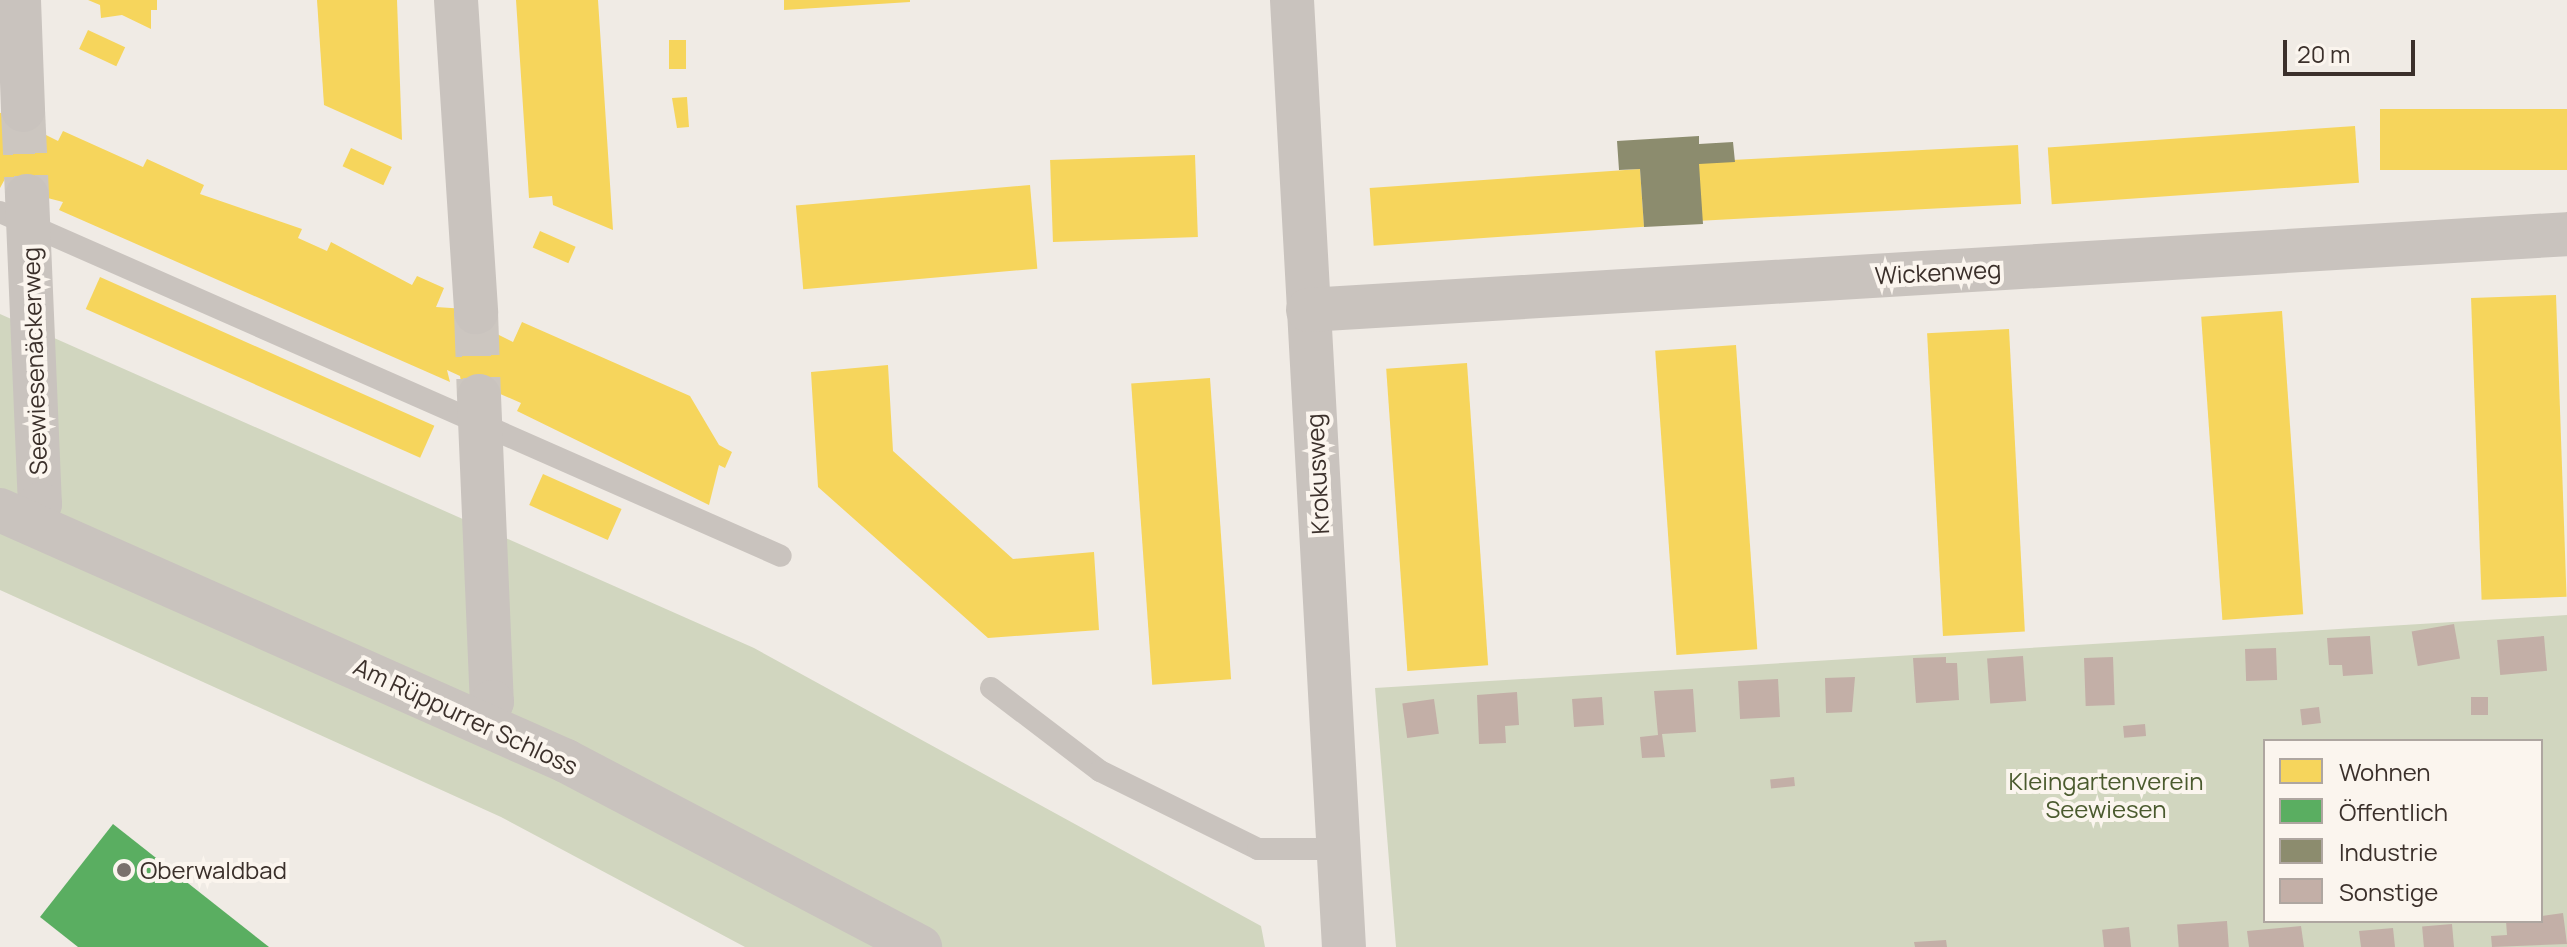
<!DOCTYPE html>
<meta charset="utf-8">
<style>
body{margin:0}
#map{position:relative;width:2567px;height:947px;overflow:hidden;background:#f0ebe5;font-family:Manrope,sans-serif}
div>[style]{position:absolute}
.green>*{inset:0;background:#d1d6bf}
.homes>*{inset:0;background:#f6d55c;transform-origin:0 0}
.public>*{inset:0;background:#5aae61}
.industry>*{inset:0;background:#8c8c6e}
.building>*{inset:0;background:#c3afa7;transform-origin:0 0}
.minor-tunnel>*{height:44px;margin-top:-22px;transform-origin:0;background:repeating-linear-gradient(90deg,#ccc6c0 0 44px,transparent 0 66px)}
.service>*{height:22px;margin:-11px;padding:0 11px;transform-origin:11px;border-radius:11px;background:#c9c3be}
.minor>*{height:44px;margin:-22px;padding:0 22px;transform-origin:22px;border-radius:22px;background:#c9c3be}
.dots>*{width:22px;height:22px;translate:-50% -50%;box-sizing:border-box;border:4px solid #fbf5ee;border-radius:50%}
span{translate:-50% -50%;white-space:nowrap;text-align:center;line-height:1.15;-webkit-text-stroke:8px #fbf5ee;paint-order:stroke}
.street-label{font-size:24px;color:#3b302b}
.park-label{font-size:24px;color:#4a5a2e}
.poi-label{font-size:24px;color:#3b302b}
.left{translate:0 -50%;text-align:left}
.legend{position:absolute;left:2263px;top:739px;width:280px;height:184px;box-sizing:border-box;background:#fbf5ee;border:2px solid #aea6a0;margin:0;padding:10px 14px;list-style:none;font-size:24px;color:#3b302b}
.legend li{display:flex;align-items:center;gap:16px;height:40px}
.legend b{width:40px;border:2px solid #aea6a0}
.scale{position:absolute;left:2283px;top:40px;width:132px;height:36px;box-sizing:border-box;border:4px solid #3b302b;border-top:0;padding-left:10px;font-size:24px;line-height:28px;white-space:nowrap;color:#3b302b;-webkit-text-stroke:6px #fbf5ee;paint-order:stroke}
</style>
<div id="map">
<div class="green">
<i style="clip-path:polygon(0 314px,754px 648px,1261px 926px,1265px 947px,745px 947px,501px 817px,0 590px)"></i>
<i style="clip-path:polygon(evenodd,2567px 615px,2567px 947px,1396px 947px,1375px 688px,2567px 615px,2265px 741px,2541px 741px,2541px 921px,2265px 921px,2265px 741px)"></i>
</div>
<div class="homes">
<i style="clip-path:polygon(88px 0,157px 0,157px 10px,151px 10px,151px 29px,122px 15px,101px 18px,100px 5px)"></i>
<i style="clip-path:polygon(317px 0,397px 0,402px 140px,324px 105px)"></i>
<i style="clip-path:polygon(516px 0,598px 0,613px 230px,553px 205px,552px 196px,529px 198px)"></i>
<i style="clip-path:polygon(784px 0,910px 0,910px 2px,784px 10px)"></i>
<i style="left:88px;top:30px;width:41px;height:21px;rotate:25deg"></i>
<i style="left:669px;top:40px;width:17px;height:29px"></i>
<i style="clip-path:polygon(687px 97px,689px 127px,677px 128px,672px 98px)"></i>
<i style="clip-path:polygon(36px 108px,38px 131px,58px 141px,63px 131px,143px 167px,147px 159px,204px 185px,200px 194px,302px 229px,298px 238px,327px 251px,331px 242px,412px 285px,417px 276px,444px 288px,436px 307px,496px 311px,495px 333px,513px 342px,522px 322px,690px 396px,719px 445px,732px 452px,725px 468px,719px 465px,709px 505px,517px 411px,521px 403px,498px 393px,462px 387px,460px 376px,447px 370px,450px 382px,59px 210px,63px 202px,9px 188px,6px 177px,0 188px,0 113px)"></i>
<i style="left:2567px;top:109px;width:61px;height:187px;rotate:90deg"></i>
<i style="left:2355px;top:126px;width:57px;height:308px;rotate:86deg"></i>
<i style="left:2018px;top:145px;width:59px;height:320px;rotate:87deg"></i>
<i style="left:351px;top:148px;width:45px;height:20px;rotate:25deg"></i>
<i style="left:1195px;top:155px;width:82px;height:145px;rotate:88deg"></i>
<i style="left:1640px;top:169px;width:58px;height:271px;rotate:86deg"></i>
<i style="left:1030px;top:185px;width:84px;height:235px;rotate:85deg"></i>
<i style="left:540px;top:231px;width:39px;height:18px;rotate:24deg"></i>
<i style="left:100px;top:277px;width:366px;height:35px;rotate:24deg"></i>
<i style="left:2556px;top:295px;width:302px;height:85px;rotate:88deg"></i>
<i style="left:2282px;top:311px;width:304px;height:81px;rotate:86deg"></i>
<i style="left:2009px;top:329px;width:303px;height:82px;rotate:87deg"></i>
<i style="left:1736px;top:345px;width:305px;height:81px;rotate:86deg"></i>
<i style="left:1467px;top:363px;width:303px;height:81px;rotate:86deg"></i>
<i style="clip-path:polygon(888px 365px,893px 451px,1013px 559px,1094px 552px,1099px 630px,988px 638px,818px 487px,811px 372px)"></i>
<i style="left:1210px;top:378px;width:302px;height:79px;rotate:86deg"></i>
<i style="left:543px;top:474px;width:86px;height:34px;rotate:24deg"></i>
</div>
<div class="public">
<i style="clip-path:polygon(113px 824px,269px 947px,78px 947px,40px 917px)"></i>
</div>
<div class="industry">
<i style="clip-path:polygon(1699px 136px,1699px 144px,1733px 142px,1735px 162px,1699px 164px,1703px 224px,1644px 227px,1640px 169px,1619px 170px,1617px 141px)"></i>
</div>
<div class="building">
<i style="left:2454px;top:624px;width:35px;height:43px;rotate:80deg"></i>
<i style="clip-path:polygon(2370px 636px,2373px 674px,2343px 676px,2342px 665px,2329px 665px,2327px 638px)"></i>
<i style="left:2544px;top:636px;width:35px;height:47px;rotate:85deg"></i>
<i style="left:2276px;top:648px;width:32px;height:31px;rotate:88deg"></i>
<i style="left:2023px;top:656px;width:45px;height:36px;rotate:86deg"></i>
<i style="clip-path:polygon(1946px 657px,1946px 663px,1957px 663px,1959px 700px,1916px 703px,1913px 658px)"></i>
<i style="left:2113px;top:657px;width:48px;height:29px;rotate:88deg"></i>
<i style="clip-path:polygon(1855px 677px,1852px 712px,1826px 713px,1825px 678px)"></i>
<i style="left:1778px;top:679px;width:38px;height:40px;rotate:87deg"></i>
<i style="clip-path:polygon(1693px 689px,1696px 732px,1662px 734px,1665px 757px,1642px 758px,1640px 737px,1658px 735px,1654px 691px)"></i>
<i style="clip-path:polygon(1517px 692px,1519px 725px,1505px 726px,1506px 743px,1479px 744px,1477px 695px)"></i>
<i style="left:1602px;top:697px;width:28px;height:30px;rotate:86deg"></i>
<i style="left:2471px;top:697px;width:17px;height:18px"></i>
<i style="left:1434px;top:699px;width:35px;height:32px;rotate:82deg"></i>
<i style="left:2319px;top:707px;width:16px;height:19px;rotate:83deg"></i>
<i style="left:2145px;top:724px;width:12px;height:22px;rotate:85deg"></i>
<i style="left:1794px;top:777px;width:9px;height:24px;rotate:84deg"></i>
<i style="clip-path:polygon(2563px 913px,2567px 944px,2492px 947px,2491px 936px,2507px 935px,2506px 921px)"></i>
<i style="left:2227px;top:921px;width:26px;height:50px;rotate:86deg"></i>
<i style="left:2452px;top:924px;width:23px;height:30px;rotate:85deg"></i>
<i style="clip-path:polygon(2301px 926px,2304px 947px,2249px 947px,2247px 931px)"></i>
<i style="left:2129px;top:927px;width:20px;height:27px;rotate:84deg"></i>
<i style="clip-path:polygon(2393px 928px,2395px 947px,2361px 947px,2359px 931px)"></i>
<i style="clip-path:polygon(1946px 940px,1947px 947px,1915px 947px,1914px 942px)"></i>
</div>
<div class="minor-tunnel">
<i style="left:23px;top:110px;width:86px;rotate:87.3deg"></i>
<i style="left:476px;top:312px;width:84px;rotate:88deg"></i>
</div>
<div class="service">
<i style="left:0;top:212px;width:853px;rotate:23.77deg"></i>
<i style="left:991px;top:688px;width:137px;rotate:37.3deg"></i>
<i style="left:1100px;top:771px;width:176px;rotate:26.3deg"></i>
<i style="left:1258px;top:849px;width:80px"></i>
</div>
<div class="minor">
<i style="left:19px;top:0;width:110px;rotate:87.9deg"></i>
<i style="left:456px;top:0;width:313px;rotate:86.3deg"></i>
<i style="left:1292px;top:0;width:948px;rotate:86.86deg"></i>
<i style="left:27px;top:196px;width:308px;rotate:87.6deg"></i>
<i style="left:40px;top:504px;width:21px;rotate:113deg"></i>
<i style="left:1308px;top:310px;width:1261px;rotate:-3.45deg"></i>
<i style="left:479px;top:396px;width:306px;rotate:87.6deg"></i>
<i style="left:492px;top:702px;width:21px;rotate:118deg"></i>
<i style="left:0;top:510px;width:619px;rotate:23.92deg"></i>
<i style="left:566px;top:761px;width:400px;rotate:27.7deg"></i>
</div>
<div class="dots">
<i style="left:124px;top:870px;background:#7a716c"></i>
</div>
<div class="street-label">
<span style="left:1938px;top:272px;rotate:-3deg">Wickenweg</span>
<span style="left:34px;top:361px;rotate:-92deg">Seewiesenäckerweg</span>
<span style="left:1317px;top:474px;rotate:-93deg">Krokusweg</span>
<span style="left:466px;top:716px;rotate:25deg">Am Rüppurrer Schloss</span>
</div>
<div class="park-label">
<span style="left:2106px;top:795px">Kleingartenverein<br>Seewiesen</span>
</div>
<div class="poi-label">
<span class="left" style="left:140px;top:870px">Oberwaldbad</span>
</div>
<ul class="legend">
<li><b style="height:22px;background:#f6d55c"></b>Wohnen</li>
<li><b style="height:22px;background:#5aae61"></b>Öffentlich</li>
<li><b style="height:22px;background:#8c8c6e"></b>Industrie</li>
<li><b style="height:22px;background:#c3afa7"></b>Sonstige</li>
</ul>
<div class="scale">20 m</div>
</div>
